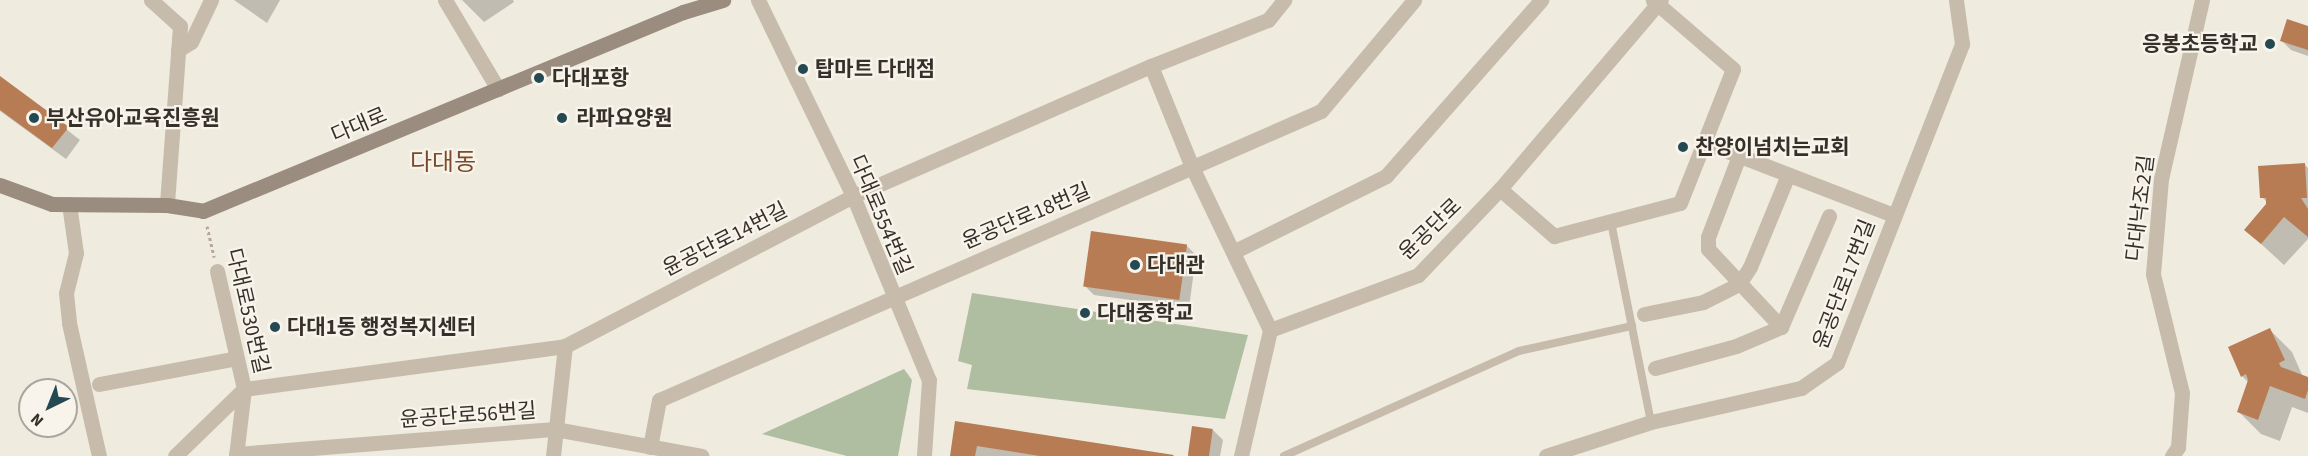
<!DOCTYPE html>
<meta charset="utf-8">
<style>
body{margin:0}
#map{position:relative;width:2308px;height:456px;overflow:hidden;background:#f0ebdf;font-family:"Source Sans 3","Noto Sans KR",sans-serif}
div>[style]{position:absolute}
.green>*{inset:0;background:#afbda0}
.shadow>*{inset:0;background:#0003}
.building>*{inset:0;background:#b87c55;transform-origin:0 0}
.path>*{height:3px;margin-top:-1.5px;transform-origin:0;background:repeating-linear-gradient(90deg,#b3a796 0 3px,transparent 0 6px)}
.service>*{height:8px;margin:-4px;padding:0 4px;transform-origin:4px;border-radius:4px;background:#c7bcac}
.minor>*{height:15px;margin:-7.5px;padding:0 7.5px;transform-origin:7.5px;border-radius:7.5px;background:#c7bcac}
.secondary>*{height:15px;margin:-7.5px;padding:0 7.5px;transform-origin:7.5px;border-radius:7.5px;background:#9a8c7e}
.dots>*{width:16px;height:16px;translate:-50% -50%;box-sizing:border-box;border:3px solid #f8f4eb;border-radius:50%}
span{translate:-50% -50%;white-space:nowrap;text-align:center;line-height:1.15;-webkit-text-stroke:4.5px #f8f4eb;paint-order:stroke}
.poi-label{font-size:21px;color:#36302a;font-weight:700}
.right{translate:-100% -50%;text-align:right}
.left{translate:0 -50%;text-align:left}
.street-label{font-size:21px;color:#36302a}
.quarter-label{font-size:24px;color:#7c4b2c}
.north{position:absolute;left:18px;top:378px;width:60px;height:60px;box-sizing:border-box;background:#f8f4eb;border:2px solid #aaa69e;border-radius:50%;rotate:223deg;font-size:16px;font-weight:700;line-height:24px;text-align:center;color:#36302a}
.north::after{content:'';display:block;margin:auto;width:21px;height:27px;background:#244953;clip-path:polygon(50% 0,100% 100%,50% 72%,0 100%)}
</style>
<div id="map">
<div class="green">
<i style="clip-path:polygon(972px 293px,1248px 335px,1225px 419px,967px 389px,972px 365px,958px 361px)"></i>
<i style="clip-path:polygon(904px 369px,912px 380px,898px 456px,847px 456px,762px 434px)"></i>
</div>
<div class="shadow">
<i style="clip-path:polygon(234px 0,280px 0,267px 23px)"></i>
<i style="clip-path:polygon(462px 0,513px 0,514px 2px,484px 22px)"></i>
<i style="clip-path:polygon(2308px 27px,2308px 56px,2291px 50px,2281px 40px)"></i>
<i style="clip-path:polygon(0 78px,80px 140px,66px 159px,0 111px)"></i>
<i style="clip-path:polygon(2304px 164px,2308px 168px,2308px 239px,2284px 265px,2246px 230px,2268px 203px,2262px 197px)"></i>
<i style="clip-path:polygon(1186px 245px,1196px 255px,1189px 308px,1094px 295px,1085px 286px)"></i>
<i style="clip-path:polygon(2270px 330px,2292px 352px,2303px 377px,2308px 379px,2308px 413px,2292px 407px,2280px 441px,2261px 434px,2239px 412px,2249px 383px,2242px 376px)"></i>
<i style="clip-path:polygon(957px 423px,1172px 456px,952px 456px)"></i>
<i style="clip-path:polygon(1213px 430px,1223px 440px,1220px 456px,1189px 456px)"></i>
</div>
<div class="building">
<i style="clip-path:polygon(2287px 19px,2308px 26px,2308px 50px,2280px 41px)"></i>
<i style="clip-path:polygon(0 76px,69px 127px,52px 148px,0 110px)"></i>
<i style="clip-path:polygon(2305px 163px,2307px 198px,2301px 198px,2308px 209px,2308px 237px,2284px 217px,2261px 244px,2244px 230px,2266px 204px,2266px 198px,2260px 198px,2258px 166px)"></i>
<i style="left:1091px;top:231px;width:97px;height:56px;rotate:8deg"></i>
<i style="clip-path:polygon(2270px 328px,2285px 360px,2279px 363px,2281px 367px,2308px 377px,2308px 390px,2305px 399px,2270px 386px,2258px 420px,2237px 412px,2248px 380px,2246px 374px,2241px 377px,2228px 347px)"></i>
<i style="clip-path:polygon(955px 421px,1174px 455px,1173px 456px,1040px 456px,977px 446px,975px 456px,950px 456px)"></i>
<i style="left:1192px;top:426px;width:21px;height:30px;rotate:8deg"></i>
</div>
<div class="path">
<i style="left:207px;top:226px;width:32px;rotate:77deg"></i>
</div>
<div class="service">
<i style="left:1611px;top:222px;width:204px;rotate:78.7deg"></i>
<i style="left:1284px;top:456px;width:257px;rotate:-24.1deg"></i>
<i style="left:1519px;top:351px;width:116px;rotate:-12.5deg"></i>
</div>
<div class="minor">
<i style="left:151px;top:0;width:39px;rotate:42deg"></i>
<i style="left:180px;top:26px;width:179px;rotate:94.2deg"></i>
<i style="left:445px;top:0;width:104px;rotate:59.2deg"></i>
<i style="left:758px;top:0;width:218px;rotate:64.1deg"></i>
<i style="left:853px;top:196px;width:199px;rotate:67.6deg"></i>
<i style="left:929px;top:380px;width:76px;rotate:93.8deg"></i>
<i style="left:178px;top:50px;width:15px;rotate:-32deg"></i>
<i style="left:191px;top:42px;width:47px;rotate:-64.5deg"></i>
<i style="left:1151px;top:66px;width:109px;rotate:67.9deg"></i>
<i style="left:1192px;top:167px;width:181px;rotate:64.4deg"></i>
<i style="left:1704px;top:142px;width:203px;rotate:21.1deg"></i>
<i style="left:1500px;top:189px;width:72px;rotate:41deg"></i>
<i style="left:1554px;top:236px;width:130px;rotate:-14.7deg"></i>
<i style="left:1680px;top:203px;width:144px;rotate:-68.4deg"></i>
<i style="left:1733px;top:69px;width:106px;rotate:-139.2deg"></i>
<i style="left:69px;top:204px;width:49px;rotate:81.9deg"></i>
<i style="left:76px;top:253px;width:41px;rotate:104deg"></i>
<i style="left:66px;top:293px;width:30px;rotate:84deg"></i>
<i style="left:69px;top:323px;width:136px;rotate:77.3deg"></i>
<i style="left:1233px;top:252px;width:171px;rotate:-26.4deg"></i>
<i style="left:1386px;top:176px;width:235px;rotate:-48.6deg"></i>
<i style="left:217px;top:271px;width:121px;rotate:77.1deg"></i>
<i style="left:244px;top:389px;width:67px;rotate:96.8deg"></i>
<i style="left:1644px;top:314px;width:60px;rotate:-11.5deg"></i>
<i style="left:1703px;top:302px;width:40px;rotate:-26.6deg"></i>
<i style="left:1739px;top:284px;width:20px;rotate:-57deg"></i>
<i style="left:1750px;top:267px;width:100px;rotate:-67.6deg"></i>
<i style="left:1781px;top:327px;width:121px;rotate:-66.6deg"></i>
<i style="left:1270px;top:330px;width:158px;rotate:-20.4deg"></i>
<i style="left:1418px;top:275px;width:119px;rotate:-46.4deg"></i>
<i style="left:1500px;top:189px;width:248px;rotate:-49.6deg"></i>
<i style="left:1655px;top:368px;width:84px;rotate:-15.2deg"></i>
<i style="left:1736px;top:346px;width:49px;rotate:-22.9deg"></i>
<i style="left:1781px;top:327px;width:107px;rotate:-133.1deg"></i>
<i style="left:1708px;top:249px;width:12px;rotate:-90deg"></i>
<i style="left:1708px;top:237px;width:87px;rotate:-69.1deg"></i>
<i style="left:99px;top:384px;width:140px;rotate:-10.7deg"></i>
<i style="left:650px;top:447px;width:48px;rotate:-79.2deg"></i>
<i style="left:659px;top:400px;width:722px;rotate:-23.58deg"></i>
<i style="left:1321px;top:111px;width:145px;rotate:-50deg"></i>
<i style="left:236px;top:454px;width:320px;rotate:-4.5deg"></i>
<i style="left:555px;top:429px;width:149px;rotate:10.4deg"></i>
<i style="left:175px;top:456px;width:96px;rotate:-44.2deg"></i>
<i style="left:244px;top:389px;width:324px;rotate:-7.6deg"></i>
<i style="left:565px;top:346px;width:325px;rotate:-27.5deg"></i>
<i style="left:853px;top:196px;width:325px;rotate:-23.6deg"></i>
<i style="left:1151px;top:66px;width:126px;rotate:-21.5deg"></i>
<i style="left:1268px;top:20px;width:26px;rotate:-51deg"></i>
<i style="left:553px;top:456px;width:111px;rotate:-83.8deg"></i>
<i style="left:1241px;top:456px;width:129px;rotate:-77deg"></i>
<i style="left:1546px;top:456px;width:110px;rotate:-17.9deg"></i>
<i style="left:1651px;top:422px;width:154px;rotate:-12.8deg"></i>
<i style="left:1801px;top:388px;width:44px;rotate:-34.8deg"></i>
<i style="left:1837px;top:363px;width:343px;rotate:-68.6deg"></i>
<i style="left:1962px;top:44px;width:44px;rotate:-97.8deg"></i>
<i style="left:2172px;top:456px;width:11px;rotate:-56deg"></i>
<i style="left:2178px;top:447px;width:54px;rotate:-85.8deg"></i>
<i style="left:2182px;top:393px;width:122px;rotate:-103.7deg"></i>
<i style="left:2153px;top:274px;width:95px;rotate:-85.2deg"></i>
<i style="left:2161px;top:179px;width:184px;rotate:-77.1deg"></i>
</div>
<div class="secondary">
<i style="left:0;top:185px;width:55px;rotate:20.1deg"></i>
<i style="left:52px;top:204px;width:115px;rotate:0.5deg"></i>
<i style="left:167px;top:205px;width:36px;rotate:9deg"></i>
<i style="left:203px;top:211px;width:520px;rotate:-22.52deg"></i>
<i style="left:683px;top:12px;width:42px;rotate:-16.7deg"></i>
</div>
<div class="dots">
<i style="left:2270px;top:44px;background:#244953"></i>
<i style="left:803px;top:69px;background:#244953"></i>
<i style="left:539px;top:78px;background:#244953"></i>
<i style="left:34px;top:118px;background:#244953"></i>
<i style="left:562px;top:118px;background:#244953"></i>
<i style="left:1683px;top:147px;background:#244953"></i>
<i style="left:1135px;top:265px;background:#244953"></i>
<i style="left:1085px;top:313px;background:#244953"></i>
<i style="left:275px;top:327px;background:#244953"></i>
</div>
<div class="poi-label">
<span class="right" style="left:2258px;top:44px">응봉초등학교</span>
<span class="left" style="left:815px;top:69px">탑마트 다대점</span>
<span class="left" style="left:552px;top:78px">다대포항</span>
<span class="left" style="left:46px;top:118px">부산유아교육진흥원</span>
<span class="left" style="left:576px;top:118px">라파요양원</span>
<span class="left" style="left:1695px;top:147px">찬양이넘치는교회</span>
<span class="left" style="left:1147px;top:265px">다대관</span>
<span class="left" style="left:1097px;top:313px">다대중학교</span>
<span class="left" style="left:287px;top:327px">다대1동 행정복지센터</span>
</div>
<div class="street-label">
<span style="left:359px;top:125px;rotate:-23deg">다대로</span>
<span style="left:2140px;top:208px;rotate:-83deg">다대낙조2길</span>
<span style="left:881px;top:215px;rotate:67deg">다대로554번길</span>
<span style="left:1026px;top:216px;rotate:-23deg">윤공단로18번길</span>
<span style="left:1430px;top:229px;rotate:-44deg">윤공단로</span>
<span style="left:725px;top:239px;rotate:-27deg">윤공단로14번길</span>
<span style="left:1844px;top:284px;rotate:-69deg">윤공단로17번길</span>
<span style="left:248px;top:311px;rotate:77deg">다대로530번길</span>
<span style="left:468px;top:415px;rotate:-4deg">윤공단로56번길</span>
</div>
<div class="quarter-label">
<span style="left:443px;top:163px">다대동</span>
</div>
<div class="north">N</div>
</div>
